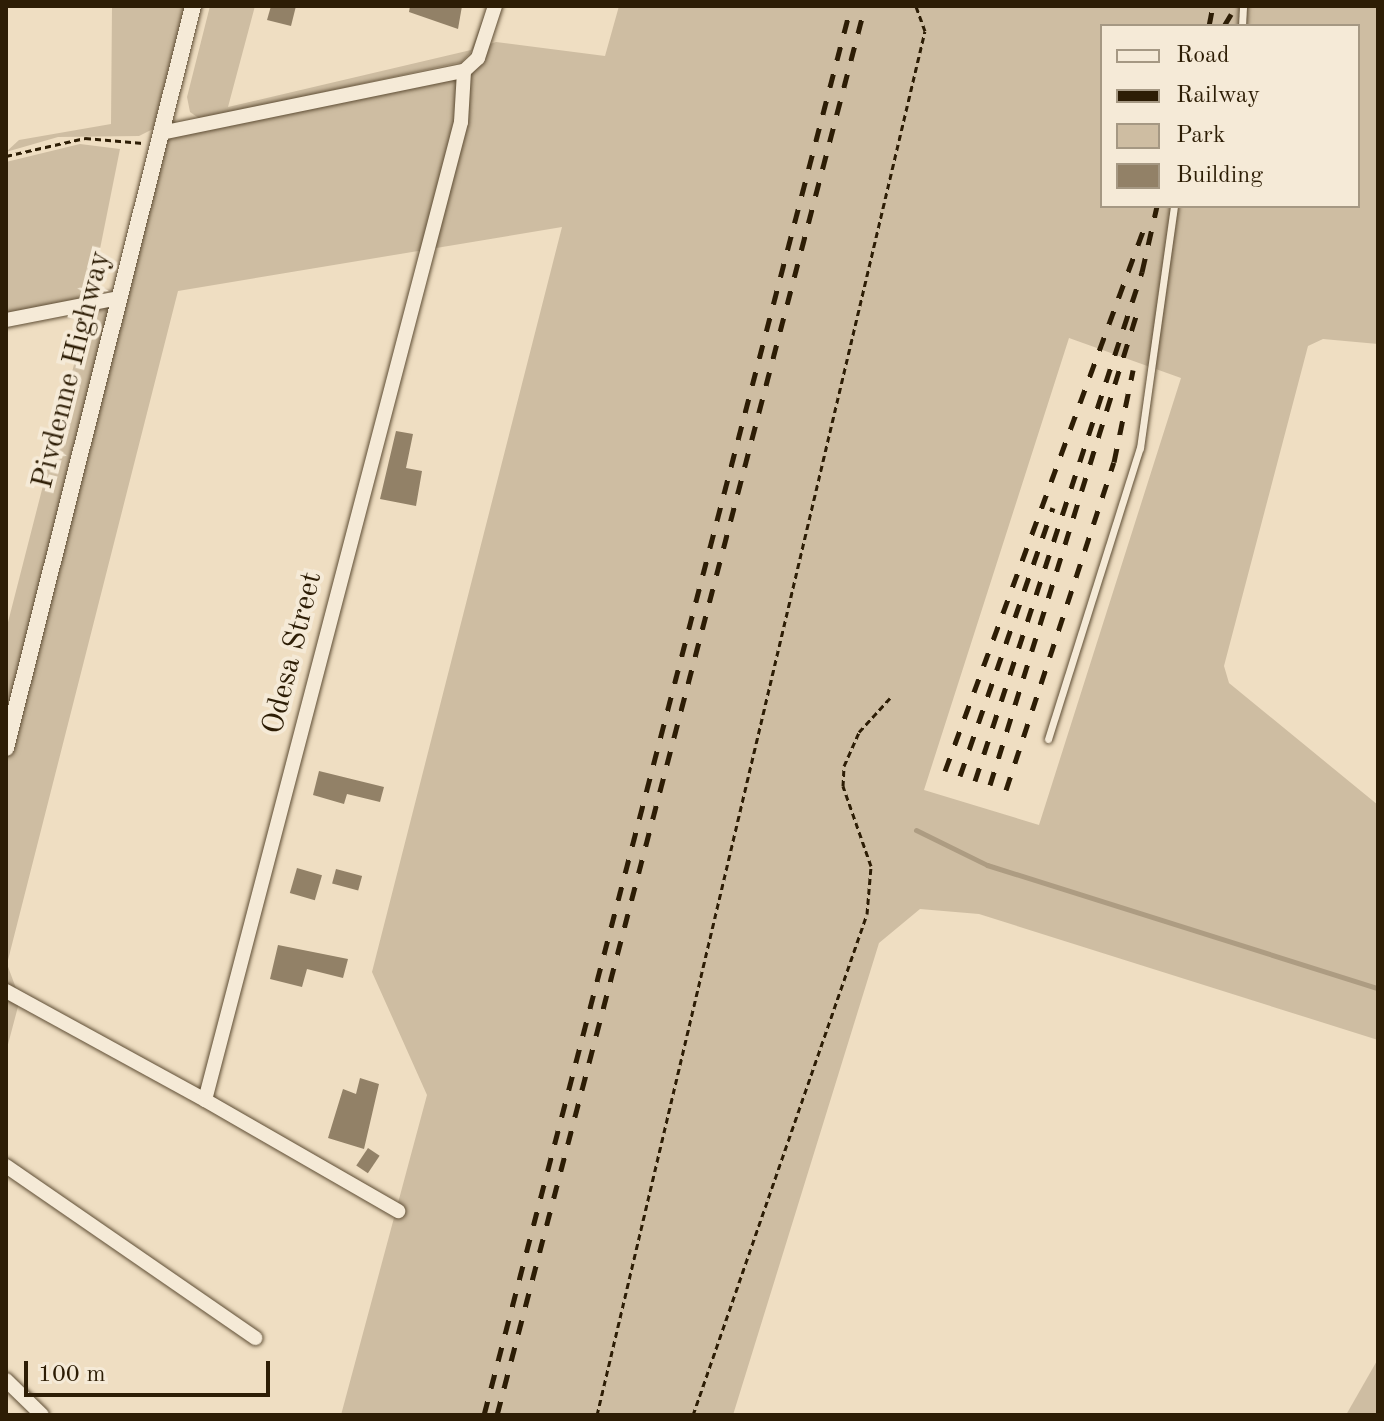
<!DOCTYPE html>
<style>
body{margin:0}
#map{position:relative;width:1384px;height:1421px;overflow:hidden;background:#efdec2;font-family:"Old Standard TT",serif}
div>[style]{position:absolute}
.green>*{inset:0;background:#cebda2}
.stream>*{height:5px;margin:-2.5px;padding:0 2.5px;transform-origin:2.5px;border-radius:2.5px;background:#ad9c82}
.building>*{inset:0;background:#928167;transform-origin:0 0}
.path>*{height:3px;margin-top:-1.5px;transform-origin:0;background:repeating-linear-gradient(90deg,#2d1d05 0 6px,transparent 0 10px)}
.roads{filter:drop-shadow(0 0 2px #5e4d34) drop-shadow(0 0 2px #5e4d34)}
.service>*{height:7px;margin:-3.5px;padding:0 3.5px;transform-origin:3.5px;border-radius:3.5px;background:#f5ead7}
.minor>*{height:14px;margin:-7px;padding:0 7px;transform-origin:7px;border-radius:7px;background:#f5ead7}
.tertiary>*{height:16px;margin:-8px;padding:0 8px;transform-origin:8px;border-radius:8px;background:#f5ead7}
.rail>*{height:5px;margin-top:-2.5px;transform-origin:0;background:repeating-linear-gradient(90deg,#2d1d05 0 14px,transparent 0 28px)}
span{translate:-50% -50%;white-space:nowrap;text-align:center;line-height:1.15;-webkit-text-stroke:8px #f5ead7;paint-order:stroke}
.street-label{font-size:30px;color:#2d1d05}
.frame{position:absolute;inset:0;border:8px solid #2d1d05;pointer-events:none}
.legend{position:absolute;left:1100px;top:24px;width:260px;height:184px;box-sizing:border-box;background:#f5ead7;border:2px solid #a59883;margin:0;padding:10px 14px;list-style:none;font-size:24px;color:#2d1d05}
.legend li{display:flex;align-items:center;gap:16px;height:40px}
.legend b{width:40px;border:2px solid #a59883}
.scale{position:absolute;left:24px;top:1361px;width:246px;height:36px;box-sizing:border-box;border:4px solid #2d1d05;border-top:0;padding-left:10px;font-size:24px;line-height:28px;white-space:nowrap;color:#2d1d05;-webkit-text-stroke:6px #f5ead7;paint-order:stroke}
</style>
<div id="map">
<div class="green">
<i style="clip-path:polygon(112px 6px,185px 6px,153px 129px,139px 136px,58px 137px,6px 152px,19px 140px,111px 124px)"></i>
<i style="clip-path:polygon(210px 6px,255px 6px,228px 107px,471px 50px,488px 6px,479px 43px,462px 62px,200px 119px,190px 112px,187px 97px)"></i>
<i style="clip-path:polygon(evenodd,619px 6px,1378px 6px,1378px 344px,1323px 339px,1308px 346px,1224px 666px,1229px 683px,1378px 805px,1378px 1040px,979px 914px,920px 909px,879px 943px,733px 1415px,341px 1415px,427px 1095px,372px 972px,562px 227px,178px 291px,7px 964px,20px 999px,6px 1052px,6px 630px,89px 306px,6px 320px,6px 162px,80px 144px,120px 149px,89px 304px,119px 298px,161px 133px,464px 71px,484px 46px,496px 42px,605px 56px,619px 6px,1102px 26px,1358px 26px,1358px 206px,1102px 206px,1102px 26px,619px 6px,1069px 338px,1181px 378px,1039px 825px,924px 790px,1069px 338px)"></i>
<i style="clip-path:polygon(1378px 1359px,1378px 1415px,1346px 1415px)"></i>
</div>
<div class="stream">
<i style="left:916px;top:830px;width:79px;rotate:26.2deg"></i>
<i style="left:987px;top:865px;width:410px;rotate:17.5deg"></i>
</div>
<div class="building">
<i style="clip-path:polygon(271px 6px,296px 6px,291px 26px,267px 20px)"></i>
<i style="clip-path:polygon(410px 6px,462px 6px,458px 29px,409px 12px)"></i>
<i style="clip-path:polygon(396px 431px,413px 434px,406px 468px,422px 471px,416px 506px,380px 499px)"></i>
<i style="clip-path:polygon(319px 771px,384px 787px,380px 802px,347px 794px,344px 804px,313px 795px)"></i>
<i style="left:297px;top:868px;width:26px;height:26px;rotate:16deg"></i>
<i style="left:336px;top:869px;width:27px;height:15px;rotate:15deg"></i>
<i style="clip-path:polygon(278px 945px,348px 959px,343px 978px,307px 969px,302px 987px,270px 979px)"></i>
<i style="clip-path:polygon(360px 1078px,379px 1084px,364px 1149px,328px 1138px,343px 1089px,356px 1094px)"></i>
<i style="left:368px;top:1148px;width:14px;height:21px;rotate:34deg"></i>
</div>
<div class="path">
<i style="left:6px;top:156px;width:81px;rotate:-12.8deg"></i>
<i style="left:85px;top:138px;width:58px;rotate:4.9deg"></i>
<i style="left:597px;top:1415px;width:1422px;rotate:-76.67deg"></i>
<i style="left:925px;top:31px;width:27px;rotate:-110deg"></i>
<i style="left:693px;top:1415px;width:530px;rotate:-70.85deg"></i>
<i style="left:867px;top:914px;width:48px;rotate:-85.2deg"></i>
<i style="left:871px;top:866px;width:85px;rotate:-109.3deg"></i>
<i style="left:843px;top:786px;width:20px;rotate:-87deg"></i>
<i style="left:844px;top:766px;width:37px;rotate:-66deg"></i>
<i style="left:859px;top:732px;width:46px;rotate:-47.6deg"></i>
</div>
<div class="roads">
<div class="service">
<i style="left:1242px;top:26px;width:20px;rotate:-87deg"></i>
<i style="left:1048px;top:739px;width:305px;rotate:-72.5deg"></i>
<i style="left:1140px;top:448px;width:244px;rotate:-82deg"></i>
</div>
<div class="minor">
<i style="left:161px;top:133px;width:309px;rotate:-11.6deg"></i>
<i style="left:6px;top:320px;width:115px;rotate:-11deg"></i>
<i style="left:6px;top:991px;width:227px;rotate:28.7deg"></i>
<i style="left:205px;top:1100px;width:1011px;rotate:-75.33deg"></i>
<i style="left:461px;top:122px;width:51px;rotate:-86.6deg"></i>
<i style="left:464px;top:71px;width:19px;rotate:-43deg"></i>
<i style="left:478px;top:58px;width:55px;rotate:-71.9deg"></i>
<i style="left:205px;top:1100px;width:223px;rotate:29.9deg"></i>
<i style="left:6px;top:1166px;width:303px;rotate:34.6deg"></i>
<i style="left:6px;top:1380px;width:50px;rotate:44.2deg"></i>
</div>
<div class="tertiary">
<i style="left:6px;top:748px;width:765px;rotate:-75.85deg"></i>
</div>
</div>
<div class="rail">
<i style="left:1209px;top:26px;width:20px;rotate:-79deg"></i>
<i style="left:1224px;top:26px;width:23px;rotate:-59deg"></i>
<i style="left:945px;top:771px;width:575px;rotate:-69.86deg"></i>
<i style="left:960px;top:776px;width:284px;rotate:-70.9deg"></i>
<i style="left:975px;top:781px;width:536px;rotate:-71.84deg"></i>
<i style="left:1142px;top:272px;width:68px;rotate:-77.2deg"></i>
<i style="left:990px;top:785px;width:500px;rotate:-72.7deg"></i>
<i style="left:1006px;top:790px;width:345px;rotate:-71.8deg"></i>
<i style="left:1114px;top:462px;width:94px;rotate:-78.3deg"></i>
<i style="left:484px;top:1415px;width:1456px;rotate:-75.4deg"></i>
<i style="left:497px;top:1415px;width:1456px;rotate:-75.36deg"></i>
</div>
<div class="street-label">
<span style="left:72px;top:370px;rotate:-76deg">Pivdenne Highway</span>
<span style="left:293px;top:653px;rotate:-76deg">Odesa Street</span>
</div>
<div class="frame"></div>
<ul class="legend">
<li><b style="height:10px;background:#f5ead7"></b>Road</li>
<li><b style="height:10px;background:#2d1d05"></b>Railway</li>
<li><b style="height:22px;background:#cebda2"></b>Park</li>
<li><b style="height:22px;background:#928167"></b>Building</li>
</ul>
<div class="scale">100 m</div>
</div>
